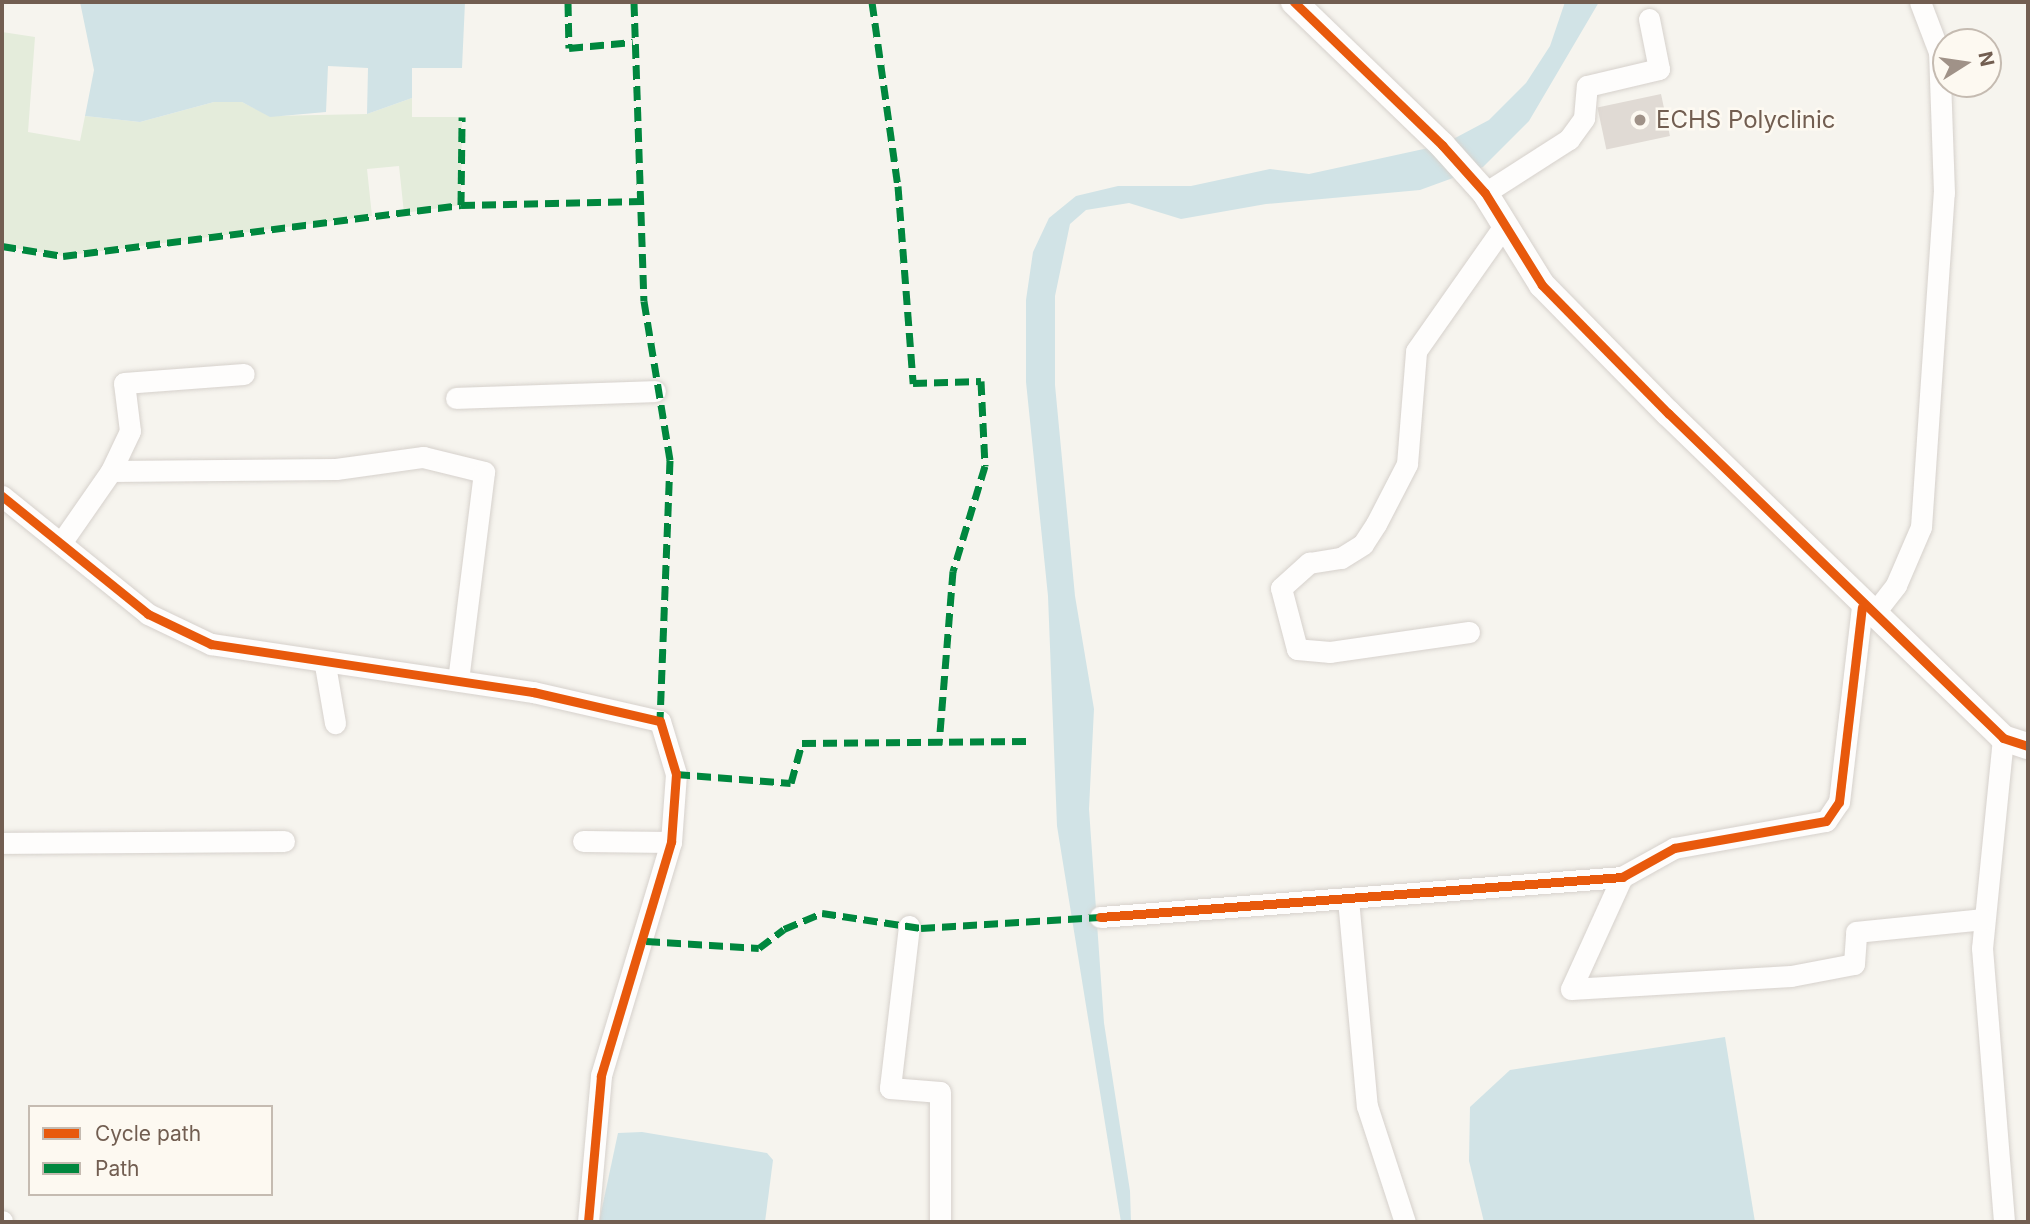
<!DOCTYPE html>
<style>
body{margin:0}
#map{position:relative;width:2030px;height:1224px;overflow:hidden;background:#f6f4ee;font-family:Inter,sans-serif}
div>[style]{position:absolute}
.green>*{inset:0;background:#e4ecdb}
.water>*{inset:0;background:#d1e3e6}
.building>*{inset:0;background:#e0dad4;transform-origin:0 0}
.roads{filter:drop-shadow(0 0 2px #d6d1cc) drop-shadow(0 0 2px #d6d1cc)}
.minor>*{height:21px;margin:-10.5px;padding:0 10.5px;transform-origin:10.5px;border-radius:10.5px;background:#fefdfc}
.tertiary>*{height:26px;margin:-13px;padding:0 13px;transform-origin:13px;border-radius:13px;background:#fefdfc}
.quiet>*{height:7px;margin-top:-3.5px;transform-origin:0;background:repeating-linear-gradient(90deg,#00873e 0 14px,transparent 0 21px)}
.cycleway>*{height:9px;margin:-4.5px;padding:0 4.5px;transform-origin:4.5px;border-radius:4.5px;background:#e8590c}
.dots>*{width:19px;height:19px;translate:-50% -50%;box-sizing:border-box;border:4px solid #fdf9f1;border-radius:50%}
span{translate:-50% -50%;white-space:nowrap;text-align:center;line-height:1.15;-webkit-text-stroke:5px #fdf9f1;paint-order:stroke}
.poi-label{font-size:24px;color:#725e51}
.left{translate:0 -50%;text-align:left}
.frame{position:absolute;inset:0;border:4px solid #725e51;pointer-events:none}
.legend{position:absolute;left:28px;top:1105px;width:245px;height:91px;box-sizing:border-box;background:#fdf9f1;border:2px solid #c5bbb1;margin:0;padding:9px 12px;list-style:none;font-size:21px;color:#725e51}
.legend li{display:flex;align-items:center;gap:14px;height:35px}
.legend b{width:35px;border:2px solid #c5bbb1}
.north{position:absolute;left:1932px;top:28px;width:70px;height:70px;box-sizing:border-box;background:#fdf9f1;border:2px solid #c5bbb1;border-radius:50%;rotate:78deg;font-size:19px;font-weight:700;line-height:28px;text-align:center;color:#725e51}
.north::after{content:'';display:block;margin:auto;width:24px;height:32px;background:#a09288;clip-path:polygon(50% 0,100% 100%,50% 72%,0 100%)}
</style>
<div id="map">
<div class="green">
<i style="clip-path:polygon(2px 32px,35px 37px,28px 132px,80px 141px,85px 116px,140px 122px,214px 102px,242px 102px,270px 116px,367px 114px,412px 98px,412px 117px,462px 117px,461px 205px,404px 213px,399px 166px,367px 169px,372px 216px,63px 256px,2px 246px)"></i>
</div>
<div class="water">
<i style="clip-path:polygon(80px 2px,465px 2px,462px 68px,412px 68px,412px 98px,367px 114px,368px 68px,328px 66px,326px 112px,270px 117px,242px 102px,214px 102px,140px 122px,85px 116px,94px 70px)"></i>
<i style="clip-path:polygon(1565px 2px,1599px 2px,1529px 121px,1483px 167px,1420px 190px,1266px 204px,1181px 219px,1129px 203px,1086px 210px,1070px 224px,1055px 296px,1055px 385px,1075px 596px,1094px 709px,1089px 809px,1104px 1023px,1130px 1191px,1131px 1222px,1121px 1222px,1057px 826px,1048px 596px,1026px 382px,1026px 300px,1033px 252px,1049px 218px,1076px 196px,1118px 186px,1191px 186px,1270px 169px,1309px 174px,1442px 145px,1489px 120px,1526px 83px,1550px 46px)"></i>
<i style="clip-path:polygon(1725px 1037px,1755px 1222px,1484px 1222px,1469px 1161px,1470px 1107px,1510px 1070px)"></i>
<i style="clip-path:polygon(642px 1132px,767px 1153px,773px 1160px,765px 1222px,599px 1222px,618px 1133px)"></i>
</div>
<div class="building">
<i style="left:1661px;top:94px;width:43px;height:65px;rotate:78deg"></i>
</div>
<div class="roads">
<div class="minor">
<i style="left:1485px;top:193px;width:100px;rotate:-32.7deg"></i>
<i style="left:1569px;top:139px;width:26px;rotate:-54deg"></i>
<i style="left:1584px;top:118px;width:32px;rotate:-85deg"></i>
<i style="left:1587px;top:86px;width:74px;rotate:-13.3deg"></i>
<i style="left:1659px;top:69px;width:51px;rotate:-101.3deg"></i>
<i style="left:456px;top:398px;width:199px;rotate:-2deg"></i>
<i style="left:111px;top:471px;width:44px;rotate:-64.6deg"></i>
<i style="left:130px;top:431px;width:48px;rotate:-97.1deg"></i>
<i style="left:124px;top:383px;width:120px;rotate:-4.3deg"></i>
<i style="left:2px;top:496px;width:188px;rotate:38.9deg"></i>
<i style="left:148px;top:614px;width:70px;rotate:25.5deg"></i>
<i style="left:211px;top:644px;width:326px;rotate:8.5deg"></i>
<i style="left:533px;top:692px;width:130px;rotate:12.9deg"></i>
<i style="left:660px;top:721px;width:55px;rotate:73.2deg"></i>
<i style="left:676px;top:774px;width:68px;rotate:94.2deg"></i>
<i style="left:671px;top:842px;width:244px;rotate:106.7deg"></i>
<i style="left:601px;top:1076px;width:147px;rotate:95.1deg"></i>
<i style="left:61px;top:543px;width:88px;rotate:-55.2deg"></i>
<i style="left:111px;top:471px;width:225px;rotate:-0.5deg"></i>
<i style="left:336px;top:469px;width:88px;rotate:-7.9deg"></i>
<i style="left:423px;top:457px;width:63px;rotate:13.8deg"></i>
<i style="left:484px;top:472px;width:210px;rotate:97.1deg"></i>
<i style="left:1872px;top:616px;width:39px;rotate:-52deg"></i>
<i style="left:1896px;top:585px;width:63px;rotate:-66.7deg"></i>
<i style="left:1921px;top:527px;width:335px;rotate:-86.1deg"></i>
<i style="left:1944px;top:193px;width:141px;rotate:-92deg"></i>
<i style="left:1939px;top:52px;width:53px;rotate:-110.8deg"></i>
<i style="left:1469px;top:632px;width:140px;rotate:171.8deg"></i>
<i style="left:1330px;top:652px;width:33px;rotate:-175deg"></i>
<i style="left:1297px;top:649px;width:63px;rotate:-104.7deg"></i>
<i style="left:1281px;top:588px;width:38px;rotate:-42deg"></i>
<i style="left:1309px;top:563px;width:32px;rotate:-9deg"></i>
<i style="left:1341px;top:558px;width:26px;rotate:-32deg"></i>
<i style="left:1363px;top:544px;width:24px;rotate:-57deg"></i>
<i style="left:1376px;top:524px;width:68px;rotate:-62.7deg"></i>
<i style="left:1407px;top:464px;width:113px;rotate:-85.4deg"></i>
<i style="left:1416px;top:351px;width:151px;rotate:-54.9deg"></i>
<i style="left:325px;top:665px;width:59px;rotate:80.2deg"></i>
<i style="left:2003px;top:738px;width:211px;rotate:95.7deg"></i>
<i style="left:1982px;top:948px;width:275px;rotate:85.4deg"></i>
<i style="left:583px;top:841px;width:88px;rotate:0.7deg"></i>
<i style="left:2px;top:843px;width:282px;rotate:-0.4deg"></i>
<i style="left:1622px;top:877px;width:123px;rotate:114.5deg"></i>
<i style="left:1571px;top:989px;width:220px;rotate:-3.4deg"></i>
<i style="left:1791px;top:976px;width:64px;rotate:-10.8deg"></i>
<i style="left:1854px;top:964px;width:32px;rotate:-86deg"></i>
<i style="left:1856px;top:932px;width:128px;rotate:-5.8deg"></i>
<i style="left:1348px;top:899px;width:208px;rotate:84.8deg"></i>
<i style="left:1367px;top:1106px;width:122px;rotate:71.9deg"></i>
<i style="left:1100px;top:917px;width:524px;rotate:-4.38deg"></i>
<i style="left:1622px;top:877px;width:60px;rotate:-29.1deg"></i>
<i style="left:1674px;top:848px;width:154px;rotate:-10.1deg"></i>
<i style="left:1826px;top:821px;width:23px;rotate:-56deg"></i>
<i style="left:1839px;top:802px;width:196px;rotate:-83.3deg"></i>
<i style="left:909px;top:926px;width:163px;rotate:96.7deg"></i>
<i style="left:890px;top:1088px;width:50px;rotate:4.6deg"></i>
<i style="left:940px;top:1092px;width:130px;rotate:90deg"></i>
<i style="left:2px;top:1221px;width:1px;rotate:90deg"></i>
</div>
<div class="tertiary">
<i style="left:1294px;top:2px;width:206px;rotate:44deg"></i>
<i style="left:1442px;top:145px;width:64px;rotate:48.1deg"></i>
<i style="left:1485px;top:193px;width:108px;rotate:58.2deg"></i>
<i style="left:1542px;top:285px;width:180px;rotate:45.5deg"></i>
<i style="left:1668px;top:413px;width:467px;rotate:44.1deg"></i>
<i style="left:2003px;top:738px;width:26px;rotate:18deg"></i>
</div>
</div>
<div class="quiet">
<i style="left:568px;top:2px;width:46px;rotate:88.8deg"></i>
<i style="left:569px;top:48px;width:64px;rotate:-5.4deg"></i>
<i style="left:634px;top:2px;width:299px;rotate:88.1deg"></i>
<i style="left:644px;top:301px;width:161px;rotate:80.7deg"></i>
<i style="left:670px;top:460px;width:261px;rotate:92.2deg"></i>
<i style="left:872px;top:2px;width:186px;rotate:82deg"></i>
<i style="left:898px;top:186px;width:198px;rotate:85.6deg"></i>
<i style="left:913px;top:383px;width:68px;rotate:-1.7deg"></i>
<i style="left:981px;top:381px;width:85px;rotate:87.3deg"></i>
<i style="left:985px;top:466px;width:110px;rotate:106.9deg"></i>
<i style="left:953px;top:571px;width:174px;rotate:94.6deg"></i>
<i style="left:461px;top:205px;width:88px;rotate:-89.3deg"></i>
<i style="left:2px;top:246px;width:62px;rotate:9.3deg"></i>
<i style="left:63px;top:256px;width:401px;rotate:-7.3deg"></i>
<i style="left:461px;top:205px;width:181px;rotate:-1.3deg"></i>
<i style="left:676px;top:774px;width:115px;rotate:4.5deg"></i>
<i style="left:791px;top:783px;width:41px;rotate:-74.6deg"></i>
<i style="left:802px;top:743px;width:224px;rotate:-0.5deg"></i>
<i style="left:646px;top:941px;width:113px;rotate:3.5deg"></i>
<i style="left:759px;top:948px;width:31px;rotate:-37deg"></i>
<i style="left:784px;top:929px;width:41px;rotate:-22.8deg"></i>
<i style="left:822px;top:913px;width:100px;rotate:8.6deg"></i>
<i style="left:921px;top:928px;width:179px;rotate:-3.5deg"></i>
</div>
<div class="cycleway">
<i style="left:1294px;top:2px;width:206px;rotate:44deg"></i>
<i style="left:1442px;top:145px;width:64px;rotate:48.1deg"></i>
<i style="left:1485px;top:193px;width:108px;rotate:58.2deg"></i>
<i style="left:1542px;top:285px;width:180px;rotate:45.5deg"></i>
<i style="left:1668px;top:413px;width:467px;rotate:44.1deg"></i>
<i style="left:2003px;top:738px;width:26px;rotate:18deg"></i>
<i style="left:2px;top:496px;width:188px;rotate:38.9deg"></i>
<i style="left:148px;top:614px;width:70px;rotate:25.5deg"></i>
<i style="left:211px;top:644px;width:326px;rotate:8.5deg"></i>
<i style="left:533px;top:692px;width:130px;rotate:12.9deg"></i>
<i style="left:660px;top:721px;width:55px;rotate:73.2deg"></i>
<i style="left:676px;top:774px;width:68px;rotate:94.2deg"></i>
<i style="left:671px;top:842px;width:244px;rotate:106.7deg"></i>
<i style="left:601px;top:1076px;width:147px;rotate:95.1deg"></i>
<i style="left:1100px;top:917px;width:524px;rotate:-4.38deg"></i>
<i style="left:1622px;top:877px;width:60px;rotate:-29.1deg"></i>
<i style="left:1674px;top:848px;width:154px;rotate:-10.1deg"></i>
<i style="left:1826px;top:821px;width:23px;rotate:-56deg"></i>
<i style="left:1839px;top:802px;width:196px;rotate:-83.3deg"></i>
</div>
<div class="dots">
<i style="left:1640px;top:120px;background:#a09288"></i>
</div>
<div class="poi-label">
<span class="left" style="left:1656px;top:120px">ECHS Polyclinic</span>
</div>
<div class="frame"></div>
<ul class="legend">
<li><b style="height:9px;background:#e8590c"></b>Cycle path</li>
<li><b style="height:9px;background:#00873e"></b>Path</li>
</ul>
<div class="north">N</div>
</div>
